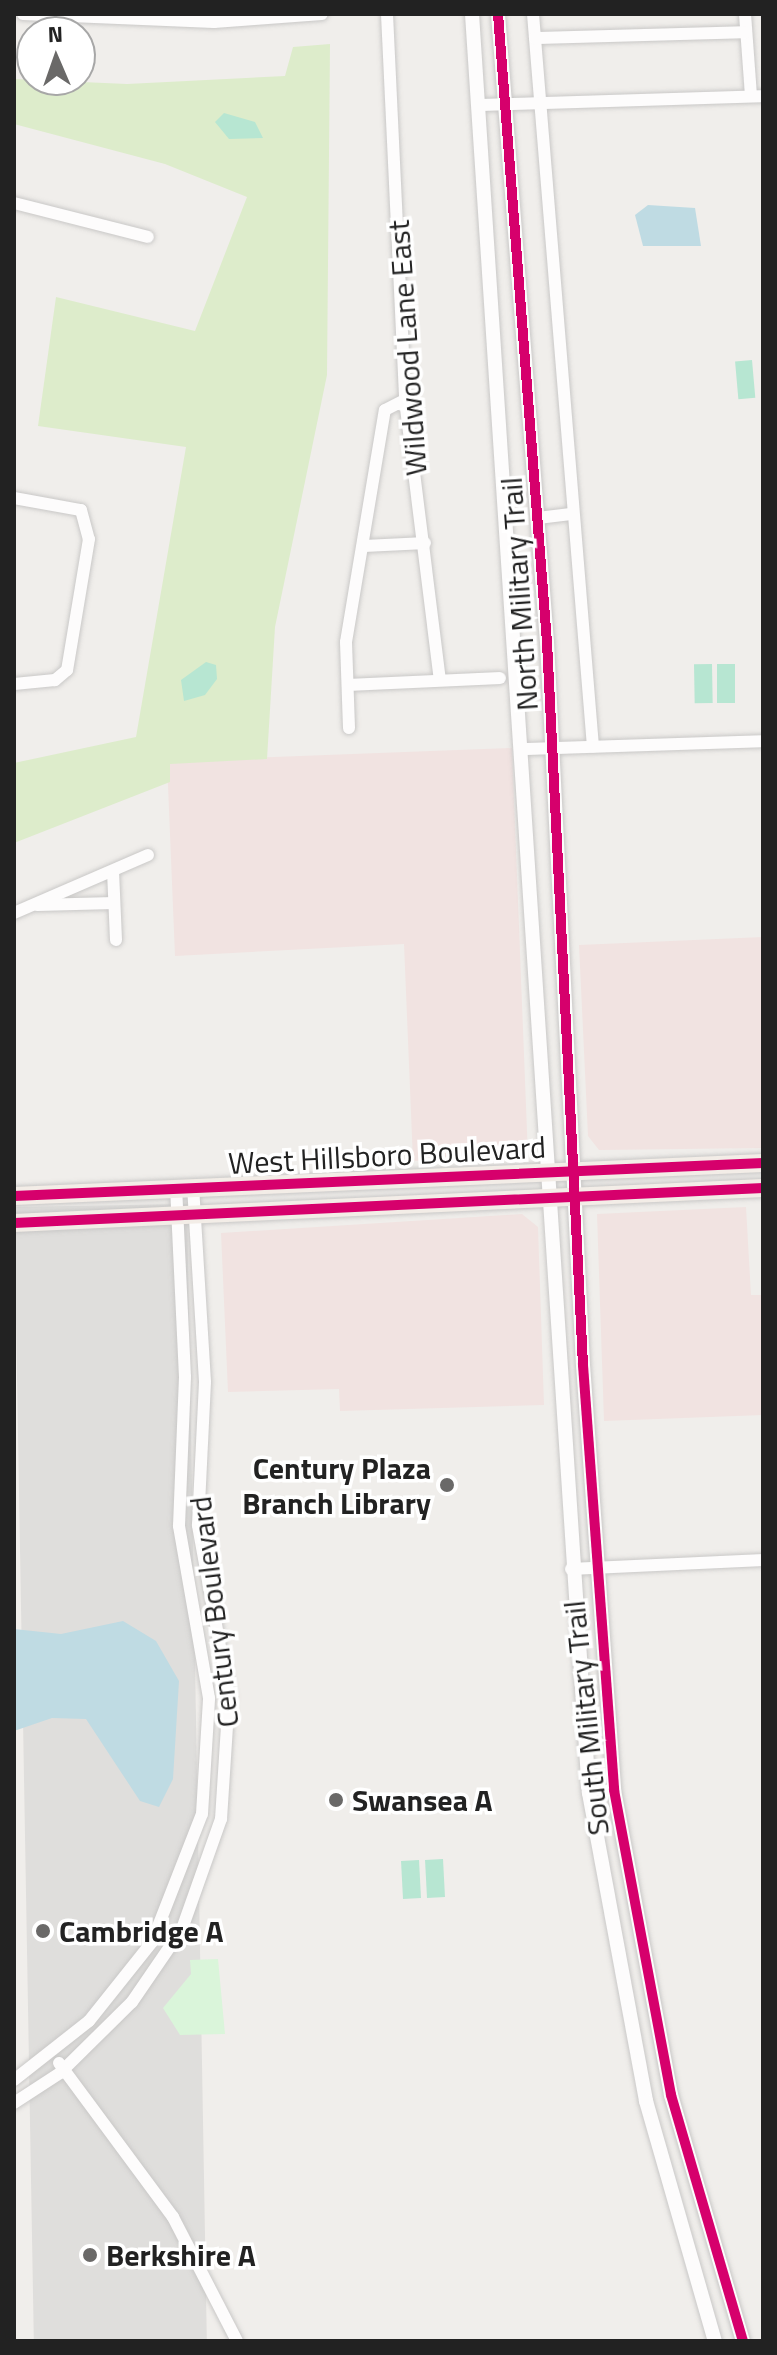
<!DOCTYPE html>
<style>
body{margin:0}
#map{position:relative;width:777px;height:2355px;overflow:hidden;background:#f0eeeb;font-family:"Titillium Web",sans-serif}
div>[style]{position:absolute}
.residential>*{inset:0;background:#dfdedc;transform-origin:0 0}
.commercial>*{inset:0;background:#f1e3e1}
.grass>*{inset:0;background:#ddeccb}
.park>*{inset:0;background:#daf5da}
.pitch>*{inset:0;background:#b7e6d2;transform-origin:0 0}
.water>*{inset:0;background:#bfdbe3}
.roads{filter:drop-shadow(0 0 2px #c9c8c7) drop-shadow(0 0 2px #c9c8c7)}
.minor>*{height:12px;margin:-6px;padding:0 6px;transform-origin:6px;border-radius:6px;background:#fdfcfc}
.tertiary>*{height:14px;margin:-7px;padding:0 7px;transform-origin:7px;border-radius:7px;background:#fdfcfc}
.primary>*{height:18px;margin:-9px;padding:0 9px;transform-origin:9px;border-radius:9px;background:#f3ede7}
.cycleway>*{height:10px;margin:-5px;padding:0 5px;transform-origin:5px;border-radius:5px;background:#d6006c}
.dots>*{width:22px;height:22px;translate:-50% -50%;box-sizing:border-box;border:4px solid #fff;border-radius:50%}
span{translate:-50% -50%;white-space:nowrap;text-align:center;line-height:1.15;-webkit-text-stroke:7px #fff;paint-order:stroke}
.street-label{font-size:30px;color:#222}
.poi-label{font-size:30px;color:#222;font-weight:700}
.right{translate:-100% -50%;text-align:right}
.left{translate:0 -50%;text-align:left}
.frame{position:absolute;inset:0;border:16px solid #222;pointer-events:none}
.north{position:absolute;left:16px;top:16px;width:80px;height:80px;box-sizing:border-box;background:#fff;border:2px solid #a7a7a7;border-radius:50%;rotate:358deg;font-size:22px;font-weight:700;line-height:32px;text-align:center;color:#222}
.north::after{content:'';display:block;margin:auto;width:28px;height:36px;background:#6a6968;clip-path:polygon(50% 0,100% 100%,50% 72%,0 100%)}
</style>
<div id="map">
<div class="residential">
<i style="left:187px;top:1204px;width:1137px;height:173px;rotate:89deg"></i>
</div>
<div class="commercial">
<i style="clip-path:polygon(512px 748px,528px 1157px,413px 1161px,404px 944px,175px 956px,167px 761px)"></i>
<i style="clip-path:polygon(763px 937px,763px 1148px,599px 1150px,588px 1136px,579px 945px)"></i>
<i style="clip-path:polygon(746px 1207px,751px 1295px,763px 1295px,763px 1415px,604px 1421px,597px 1214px)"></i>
<i style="clip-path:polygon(522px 1214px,538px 1227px,544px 1405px,340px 1411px,339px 1389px,228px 1392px,221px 1233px)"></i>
</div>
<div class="grass">
<i style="clip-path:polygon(330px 44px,327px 375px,275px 627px,267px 759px,170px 764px,170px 782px,14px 843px,14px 763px,136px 737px,186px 447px,38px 426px,56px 297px,195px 331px,247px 197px,165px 164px,14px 124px,14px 79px,127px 84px,285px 76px,293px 47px)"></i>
</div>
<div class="park">
<i style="clip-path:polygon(218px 1959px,225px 2034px,180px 2035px,163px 2008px,191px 1974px,190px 1960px)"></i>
</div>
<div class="pitch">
<i style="clip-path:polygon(224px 113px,255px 122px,263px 138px,229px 139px,215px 122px)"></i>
<i style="left:752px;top:360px;width:38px;height:17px;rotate:85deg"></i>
<i style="clip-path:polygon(206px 662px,216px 665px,217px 679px,205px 695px,184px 701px,181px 680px)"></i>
<i style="left:712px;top:664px;width:39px;height:18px;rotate:89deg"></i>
<i style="left:717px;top:664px;width:18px;height:39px"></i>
<i style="left:443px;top:1859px;width:38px;height:18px;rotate:87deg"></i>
<i style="left:419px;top:1860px;width:38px;height:18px;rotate:87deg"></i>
</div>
<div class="water">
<i style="clip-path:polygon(648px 205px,695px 208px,701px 246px,643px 246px,635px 215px)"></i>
<i style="clip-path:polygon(123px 1621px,156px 1641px,179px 1681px,173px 1779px,159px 1807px,140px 1801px,86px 1719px,52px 1718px,14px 1731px,14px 1629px,61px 1634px)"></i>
</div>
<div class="roads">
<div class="minor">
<i style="left:23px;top:14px;width:191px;rotate:2.4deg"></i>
<i style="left:214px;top:22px;width:108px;rotate:-4.2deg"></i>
<i style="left:387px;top:14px;width:386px;rotate:87.3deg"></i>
<i style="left:405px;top:400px;width:282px;rotate:82.9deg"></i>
<i style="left:533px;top:14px;width:735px;rotate:85.32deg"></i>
<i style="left:745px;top:14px;width:82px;rotate:85.8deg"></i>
<i style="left:535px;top:38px;width:211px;rotate:-1.6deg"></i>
<i style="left:479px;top:105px;width:284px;rotate:-1.8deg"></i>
<i style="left:14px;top:203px;width:138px;rotate:14.2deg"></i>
<i style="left:14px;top:498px;width:68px;rotate:10.2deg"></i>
<i style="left:81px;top:510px;width:30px;rotate:75deg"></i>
<i style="left:89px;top:539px;width:133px;rotate:99.5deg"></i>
<i style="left:67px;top:670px;width:16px;rotate:140deg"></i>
<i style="left:55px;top:680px;width:41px;rotate:174.4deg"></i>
<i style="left:538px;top:518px;width:33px;rotate:-7deg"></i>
<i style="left:365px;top:546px;width:60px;rotate:-2.9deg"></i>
<i style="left:348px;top:685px;width:152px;rotate:-2.6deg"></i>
<i style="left:349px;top:728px;width:86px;rotate:-92deg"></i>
<i style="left:346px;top:642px;width:235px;rotate:-80.5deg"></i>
<i style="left:385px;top:410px;width:22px;rotate:-27deg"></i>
<i style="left:525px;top:749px;width:238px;rotate:-1.9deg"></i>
<i style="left:113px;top:871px;width:69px;rotate:87.5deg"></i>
<i style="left:37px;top:905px;width:77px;rotate:-1.5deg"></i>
<i style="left:14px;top:913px;width:146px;rotate:-23.4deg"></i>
<i style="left:571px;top:1569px;width:192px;rotate:-2.7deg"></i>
<i style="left:59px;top:2063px;width:192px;rotate:53.5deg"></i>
<i style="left:173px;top:2217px;width:140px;rotate:62.7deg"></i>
<i style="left:14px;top:2080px;width:95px;rotate:-38.2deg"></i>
<i style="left:89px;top:2021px;width:101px;rotate:-51.4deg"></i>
<i style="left:152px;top:1942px;width:137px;rotate:-68.7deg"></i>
<i style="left:202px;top:1814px;width:116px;rotate:-86.5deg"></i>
<i style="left:209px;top:1698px;width:175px;rotate:-99.9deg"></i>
<i style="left:179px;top:1526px;width:149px;rotate:-87.7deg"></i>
<i style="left:185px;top:1377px;width:188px;rotate:-92.7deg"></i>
<i style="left:14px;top:2103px;width:55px;rotate:-33.1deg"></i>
<i style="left:60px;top:2073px;width:101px;rotate:-44.6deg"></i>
<i style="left:132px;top:2002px;width:88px;rotate:-55.6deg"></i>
<i style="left:182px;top:1929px;width:117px;rotate:-70.5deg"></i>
<i style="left:221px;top:1819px;width:123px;rotate:-86.3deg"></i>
<i style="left:229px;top:1696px;width:174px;rotate:-100.3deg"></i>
<i style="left:198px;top:1525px;width:143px;rotate:-87.2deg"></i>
<i style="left:205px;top:1382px;width:194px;rotate:-93.5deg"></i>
</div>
<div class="tertiary">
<i style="left:472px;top:14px;width:1783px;rotate:86.24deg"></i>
<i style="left:589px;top:1793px;width:313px;rotate:79.5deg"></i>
<i style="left:646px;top:2101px;width:250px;rotate:74deg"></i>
<i style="left:498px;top:14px;width:630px;rotate:85.54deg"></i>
<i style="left:547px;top:642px;width:724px;rotate:87.15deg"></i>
<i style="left:583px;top:1365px;width:426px;rotate:85.8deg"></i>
<i style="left:614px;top:1790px;width:310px;rotate:79.4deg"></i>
<i style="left:671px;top:2095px;width:256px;rotate:73.7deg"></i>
</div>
<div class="primary">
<i style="left:14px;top:1196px;width:750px;rotate:-2.52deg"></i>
<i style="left:14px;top:1223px;width:750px;rotate:-2.68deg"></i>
</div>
</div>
<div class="cycleway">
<i style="left:498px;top:14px;width:630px;rotate:85.54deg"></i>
<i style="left:547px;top:642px;width:724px;rotate:87.15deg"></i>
<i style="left:583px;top:1365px;width:426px;rotate:85.8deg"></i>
<i style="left:614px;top:1790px;width:310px;rotate:79.4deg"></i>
<i style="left:671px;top:2095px;width:256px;rotate:73.7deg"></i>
<i style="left:14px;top:1196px;width:750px;rotate:-2.52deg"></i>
<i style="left:14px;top:1223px;width:750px;rotate:-2.68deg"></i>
</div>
<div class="dots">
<i style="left:447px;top:1485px;background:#6a6968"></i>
<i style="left:336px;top:1800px;background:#6a6968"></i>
<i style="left:43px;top:1931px;background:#6a6968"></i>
<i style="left:90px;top:2255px;background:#6a6968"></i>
</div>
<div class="street-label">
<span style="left:407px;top:348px;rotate:-94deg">Wildwood Lane East</span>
<span style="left:519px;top:594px;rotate:-94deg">North Military Trail</span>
<span style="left:387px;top:1155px;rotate:-3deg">West Hillsboro Boulevard</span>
<span style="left:214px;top:1612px;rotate:-97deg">Century Boulevard</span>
<span style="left:586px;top:1718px;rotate:-96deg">South Military Trail</span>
</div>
<div class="poi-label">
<span class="right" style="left:431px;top:1485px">Century Plaza<br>Branch Library</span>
<span class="left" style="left:352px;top:1800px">Swansea A</span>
<span class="left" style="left:59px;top:1931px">Cambridge A</span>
<span class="left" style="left:106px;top:2255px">Berkshire A</span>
</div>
<div class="frame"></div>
<div class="north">N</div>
</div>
